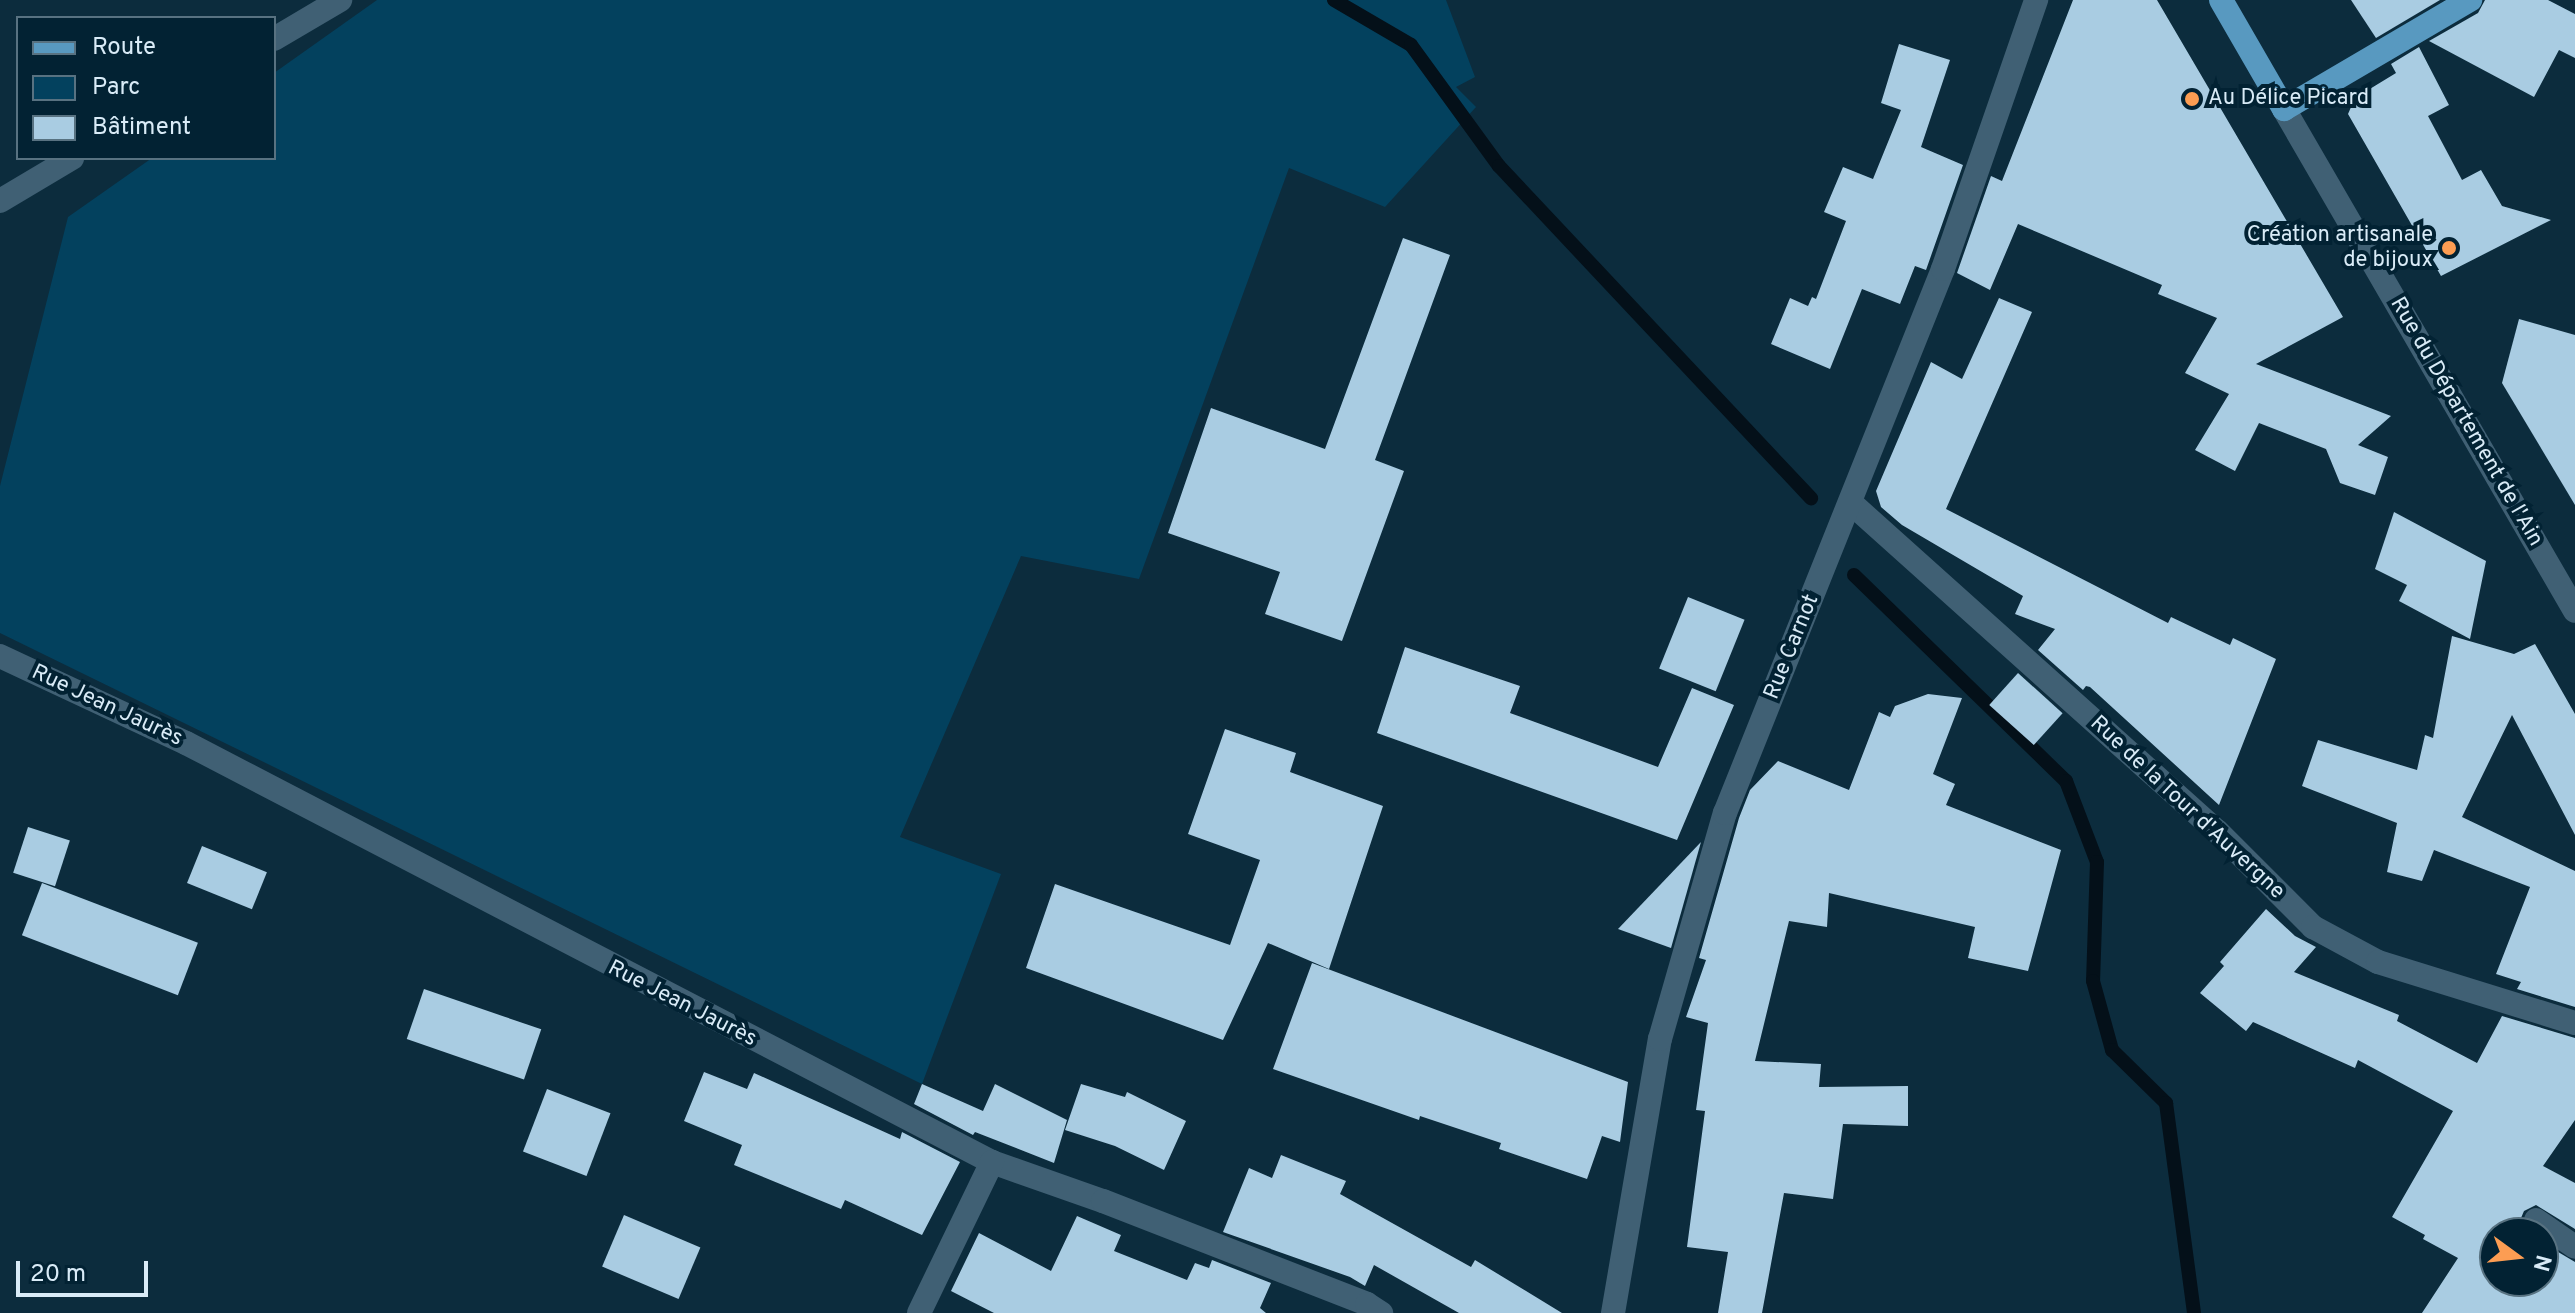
<!DOCTYPE html>
<meta charset="utf-8">
<style>
body{margin:0}
#map{position:relative;width:2575px;height:1313px;overflow:hidden;background:#0c2c3d;font-family:Overpass,sans-serif}
div>[style]{position:absolute}
.green>*{inset:0;background:#03415e}
.stream>*{height:14px;margin:-7px;padding:0 7px;transform-origin:7px;border-radius:7px;background:#041019}
.building>*{inset:0;background:#a9cce2;transform-origin:0 0}
.minor>*{height:24px;margin:-12px;padding:0 12px;transform-origin:12px;border-radius:12px;background:#406074}
.major>*{height:24px;margin:-12px;padding:0 12px;transform-origin:12px;border-radius:12px;background:#5899c0}
.dots>*{width:22px;height:22px;translate:-50% -50%;box-sizing:border-box;border:4px solid #022233;border-radius:50%}
span{translate:-50% -50%;white-space:nowrap;text-align:center;line-height:1.15;-webkit-text-stroke:8px #022233;paint-order:stroke}
.poi-label{font-size:22px;color:#d9ebf7}
.left{translate:0 -50%;text-align:left}
.right{translate:-100% -50%;text-align:right}
.street-label{font-size:22px;color:#d9ebf7}
.legend{position:absolute;left:16px;top:16px;width:260px;height:144px;box-sizing:border-box;background:#022233;border:2px solid #587281;margin:0;padding:10px 14px;list-style:none;font-size:24px;color:#d9ebf7}
.legend li{display:flex;align-items:center;gap:16px;height:40px}
.legend b{width:40px;border:2px solid #587281}
.north{position:absolute;left:2479px;top:1217px;width:80px;height:80px;box-sizing:border-box;background:#022233;border:2px solid #587281;border-radius:50%;rotate:105deg;font-size:22px;font-weight:700;line-height:32px;text-align:center;color:#d9ebf7}
.north::after{content:'';display:block;margin:auto;width:28px;height:36px;background:#fc9d53;clip-path:polygon(50% 0,100% 100%,50% 72%,0 100%)}
.scale{position:absolute;left:16px;top:1261px;width:132px;height:36px;box-sizing:border-box;border:4px solid #d9ebf7;border-top:0;padding-left:10px;font-size:24px;line-height:28px;white-space:nowrap;color:#d9ebf7;-webkit-text-stroke:6px #022233;paint-order:stroke}
</style>
<div id="map">
<div class="green">
<i style="clip-path:polygon(377px 0,1446px 0,1475px 77px,1456px 87px,1476px 107px,1385px 207px,1289px 168px,1139px 579px,1021px 556px,900px 837px,1001px 874px,922px 1084px,0 633px,0 486px,68px 217px,152px 158px,274px 158px,274px 73px)"></i>
</div>
<div class="stream">
<i style="left:1334px;top:0;width:89px;rotate:30.3deg"></i>
<i style="left:1411px;top:45px;width:150px;rotate:54deg"></i>
<i style="left:1499px;top:166px;width:456px;rotate:46.8deg"></i>
<i style="left:1854px;top:575px;width:296px;rotate:44.2deg"></i>
<i style="left:2066px;top:781px;width:87px;rotate:69.1deg"></i>
<i style="left:2097px;top:862px;width:119px;rotate:91.9deg"></i>
<i style="left:2093px;top:981px;width:72px;rotate:74.6deg"></i>
<i style="left:2112px;top:1050px;width:76px;rotate:44.5deg"></i>
<i style="left:2166px;top:1103px;width:212px;rotate:82.4deg"></i>
</div>
<div class="building">
<i style="clip-path:polygon(2073px 0,2157px 0,2343px 317px,2256px 364px,2391px 416px,2358px 445px,2388px 457px,2375px 495px,2340px 483px,2326px 449px,2259px 423px,2235px 471px,2195px 450px,2229px 394px,2185px 373px,2217px 318px,2158px 294px,2162px 285px,2018px 224px,1990px 290px,1957px 273px,1991px 176px,2002px 181px)"></i>
<i style="clip-path:polygon(2351px 0,2440px 0,2376px 38px)"></i>
<i style="clip-path:polygon(2485px 0,2548px 0,2575px 14px,2575px 58px,2559px 50px,2534px 97px,2429px 41px,2478px 13px)"></i>
<i style="clip-path:polygon(1899px 44px,1950px 60px,1921px 147px,1963px 165px,1926px 270px,1915px 266px,1900px 304px,1862px 289px,1830px 369px,1771px 344px,1790px 298px,1808px 306px,1812px 297px,1816px 299px,1846px 221px,1824px 212px,1843px 167px,1873px 179px,1901px 110px,1881px 103px)"></i>
<i style="clip-path:polygon(2419px 47px,2449px 105px,2428px 116px,2462px 180px,2481px 170px,2502px 206px,2551px 220px,2441px 276px,2348px 114px,2355px 98px,2396px 73px,2391px 64px)"></i>
<i style="clip-path:polygon(1403px 238px,1450px 255px,1375px 460px,1404px 471px,1342px 641px,1265px 614px,1280px 572px,1168px 533px,1211px 408px,1325px 449px)"></i>
<i style="clip-path:polygon(1999px 298px,2032px 312px,1946px 509px,2168px 623px,2171px 617px,2230px 645px,2233px 638px,2276px 659px,2219px 805px,2090px 687px,2086px 686px,2083px 690px,2038px 650px,2055px 629px,2015px 614px,2023px 596px,1902px 525px,1881px 507px,1876px 491px,1931px 362px,1962px 379px)"></i>
<i style="clip-path:polygon(2519px 319px,2575px 335px,2575px 505px,2502px 383px)"></i>
<i style="clip-path:polygon(2394px 512px,2486px 561px,2470px 639px,2399px 601px,2407px 585px,2375px 569px)"></i>
<i style="left:1688px;top:597px;width:61px;height:77px;rotate:22deg"></i>
<i style="clip-path:polygon(2452px 636px,2514px 654px,2535px 644px,2575px 714px,2575px 835px,2512px 715px,2462px 817px,2575px 871px,2575px 1007px,2517px 989px,2521px 982px,2496px 974px,2530px 887px,2434px 850px,2422px 881px,2387px 872px,2397px 823px,2302px 786px,2318px 740px,2417px 770px,2425px 735px,2433px 738px)"></i>
<i style="clip-path:polygon(1405px 647px,1520px 686px,1510px 713px,1658px 767px,1692px 688px,1734px 705px,1677px 840px,1377px 733px)"></i>
<i style="left:2018px;top:673px;width:60px;height:43px;rotate:42deg"></i>
<i style="clip-path:polygon(1928px 694px,1962px 698px,1933px 774px,1955px 784px,1946px 805px,2061px 850px,2028px 971px,1968px 958px,1975px 927px,1829px 893px,1827px 927px,1789px 921px,1755px 1061px,1821px 1064px,1819px 1087px,1908px 1086px,1908px 1126px,1843px 1124px,1833px 1199px,1784px 1193px,1762px 1313px,1718px 1313px,1728px 1252px,1687px 1247px,1705px 1111px,1696px 1110px,1708px 1023px,1686px 1017px,1706px 960px,1699px 958px,1739px 818px,1750px 790px,1778px 761px,1849px 790px,1879px 712px,1890px 717px,1895px 706px)"></i>
<i style="clip-path:polygon(1225px 729px,1296px 753px,1290px 772px,1383px 806px,1329px 969px,1268px 943px,1223px 1040px,1026px 968px,1055px 884px,1230px 945px,1260px 860px,1188px 834px)"></i>
<i style="left:28px;top:827px;width:44px;height:48px;rotate:18deg"></i>
<i style="clip-path:polygon(1701px 842px,1671px 948px,1618px 929px)"></i>
<i style="left:202px;top:846px;width:70px;height:40px;rotate:22deg"></i>
<i style="left:42px;top:883px;width:167px;height:56px;rotate:21deg"></i>
<i style="clip-path:polygon(2266px 909px,2295px 936px,2316px 947px,2294px 972px,2399px 1015px,2397px 1021px,2477px 1063px,2502px 1016px,2575px 1038px,2575px 1120px,2543px 1166px,2575px 1183px,2575px 1229px,2536px 1205px,2524px 1211px,2521px 1218px,2528px 1233px,2495px 1233px,2495px 1281px,2543px 1281px,2543px 1243px,2575px 1262px,2575px 1313px,2422px 1313px,2458px 1258px,2423px 1239px,2425px 1235px,2392px 1217px,2453px 1111px,2358px 1060px,2355px 1068px,2253px 1022px,2246px 1031px,2200px 993px,2224px 966px,2220px 962px)"></i>
<i style="clip-path:polygon(1312px 963px,1628px 1082px,1620px 1142px,1602px 1136px,1587px 1179px,1499px 1149px,1501px 1143px,1420px 1116px,1419px 1120px,1273px 1069px)"></i>
<i style="left:424px;top:989px;width:124px;height:53px;rotate:19deg"></i>
<i style="clip-path:polygon(704px 1072px,747px 1089px,754px 1073px,900px 1139px,902px 1132px,960px 1162px,922px 1235px,845px 1200px,841px 1209px,734px 1165px,742px 1145px,684px 1121px)"></i>
<i style="clip-path:polygon(922px 1084px,983px 1111px,995px 1084px,1067px 1120px,1054px 1163px,975px 1132px,973px 1135px,914px 1104px)"></i>
<i style="clip-path:polygon(1081px 1084px,1125px 1097px,1127px 1092px,1186px 1121px,1164px 1170px,1115px 1146px,1065px 1130px)"></i>
<i style="left:547px;top:1089px;width:68px;height:67px;rotate:21deg"></i>
<i style="clip-path:polygon(1281px 1155px,1346px 1181px,1340px 1194px,1471px 1267px,1475px 1260px,1562px 1313px,1459px 1313px,1374px 1265px,1365px 1286px,1350px 1277px,1223px 1232px,1249px 1168px,1272px 1178px)"></i>
<i style="left:624px;top:1215px;width:83px;height:56px;rotate:23deg"></i>
<i style="clip-path:polygon(1077px 1216px,1121px 1235px,1114px 1251px,1187px 1280px,1195px 1263px,1209px 1268px,1212px 1260px,1271px 1283px,1260px 1308px,1266px 1313px,994px 1313px,951px 1291px,979px 1233px,1051px 1271px)"></i>
</div>
<div class="minor">
<i style="left:274px;top:39px;width:77px;rotate:-30.6deg"></i>
<i style="left:2284px;top:109px;width:580px;rotate:59.9deg"></i>
<i style="left:0;top:201px;width:84px;rotate:-30.8deg"></i>
<i style="left:1851px;top:503px;width:491px;rotate:41.9deg"></i>
<i style="left:2217px;top:831px;width:136px;rotate:45deg"></i>
<i style="left:2313px;top:927px;width:74px;rotate:28.3deg"></i>
<i style="left:2378px;top:962px;width:206px;rotate:17.2deg"></i>
<i style="left:0;top:656px;width:205px;rotate:25.1deg"></i>
<i style="left:186px;top:743px;width:908px;rotate:27.47deg"></i>
<i style="left:992px;top:1162px;width:118px;rotate:19.4deg"></i>
<i style="left:1103px;top:1201px;width:283px;rotate:21.3deg"></i>
<i style="left:1367px;top:1304px;width:17px;rotate:33deg"></i>
<i style="left:2536px;top:1220px;width:47px;rotate:34.7deg"></i>
<i style="left:919px;top:1313px;width:168px;rotate:-64.2deg"></i>
<i style="left:1613px;top:1313px;width:278px;rotate:-80.3deg"></i>
<i style="left:1660px;top:1039px;width:235px;rotate:-74deg"></i>
<i style="left:1725px;top:813px;width:586px;rotate:-68.16deg"></i>
<i style="left:1943px;top:269px;width:285px;rotate:-70.9deg"></i>
</div>
<div class="major">
<i style="left:2221px;top:0;width:126px;rotate:60deg"></i>
<i style="left:2284px;top:109px;width:216px;rotate:-30.4deg"></i>
</div>
<div class="dots">
<i style="left:2192px;top:99px;background:#fc9d53"></i>
<i style="left:2449px;top:248px;background:#fc9d53"></i>
</div>
<div class="poi-label">
<span class="left" style="left:2208px;top:99px">Au Délice Picard</span>
<span class="right" style="left:2433px;top:248px">Création artisanale<br>de bijoux</span>
</div>
<div class="street-label">
<span style="left:2466px;top:422px;rotate:60deg">Rue du Département de l'Ain</span>
<span style="left:1792px;top:647px;rotate:-68deg">Rue Carnot</span>
<span style="left:107px;top:706px;rotate:25deg">Rue Jean Jaurès</span>
<span style="left:2187px;top:808px;rotate:43deg">Rue de la Tour d'Auvergne</span>
<span style="left:682px;top:1004px;rotate:27deg">Rue Jean Jaurès</span>
</div>
<ul class="legend">
<li><b style="height:10px;background:#5899c0"></b>Route</li>
<li><b style="height:22px;background:#03415e"></b>Parc</li>
<li><b style="height:22px;background:#a9cce2"></b>Bâtiment</li>
</ul>
<div class="north">N</div>
<div class="scale">20 m</div>
</div>
